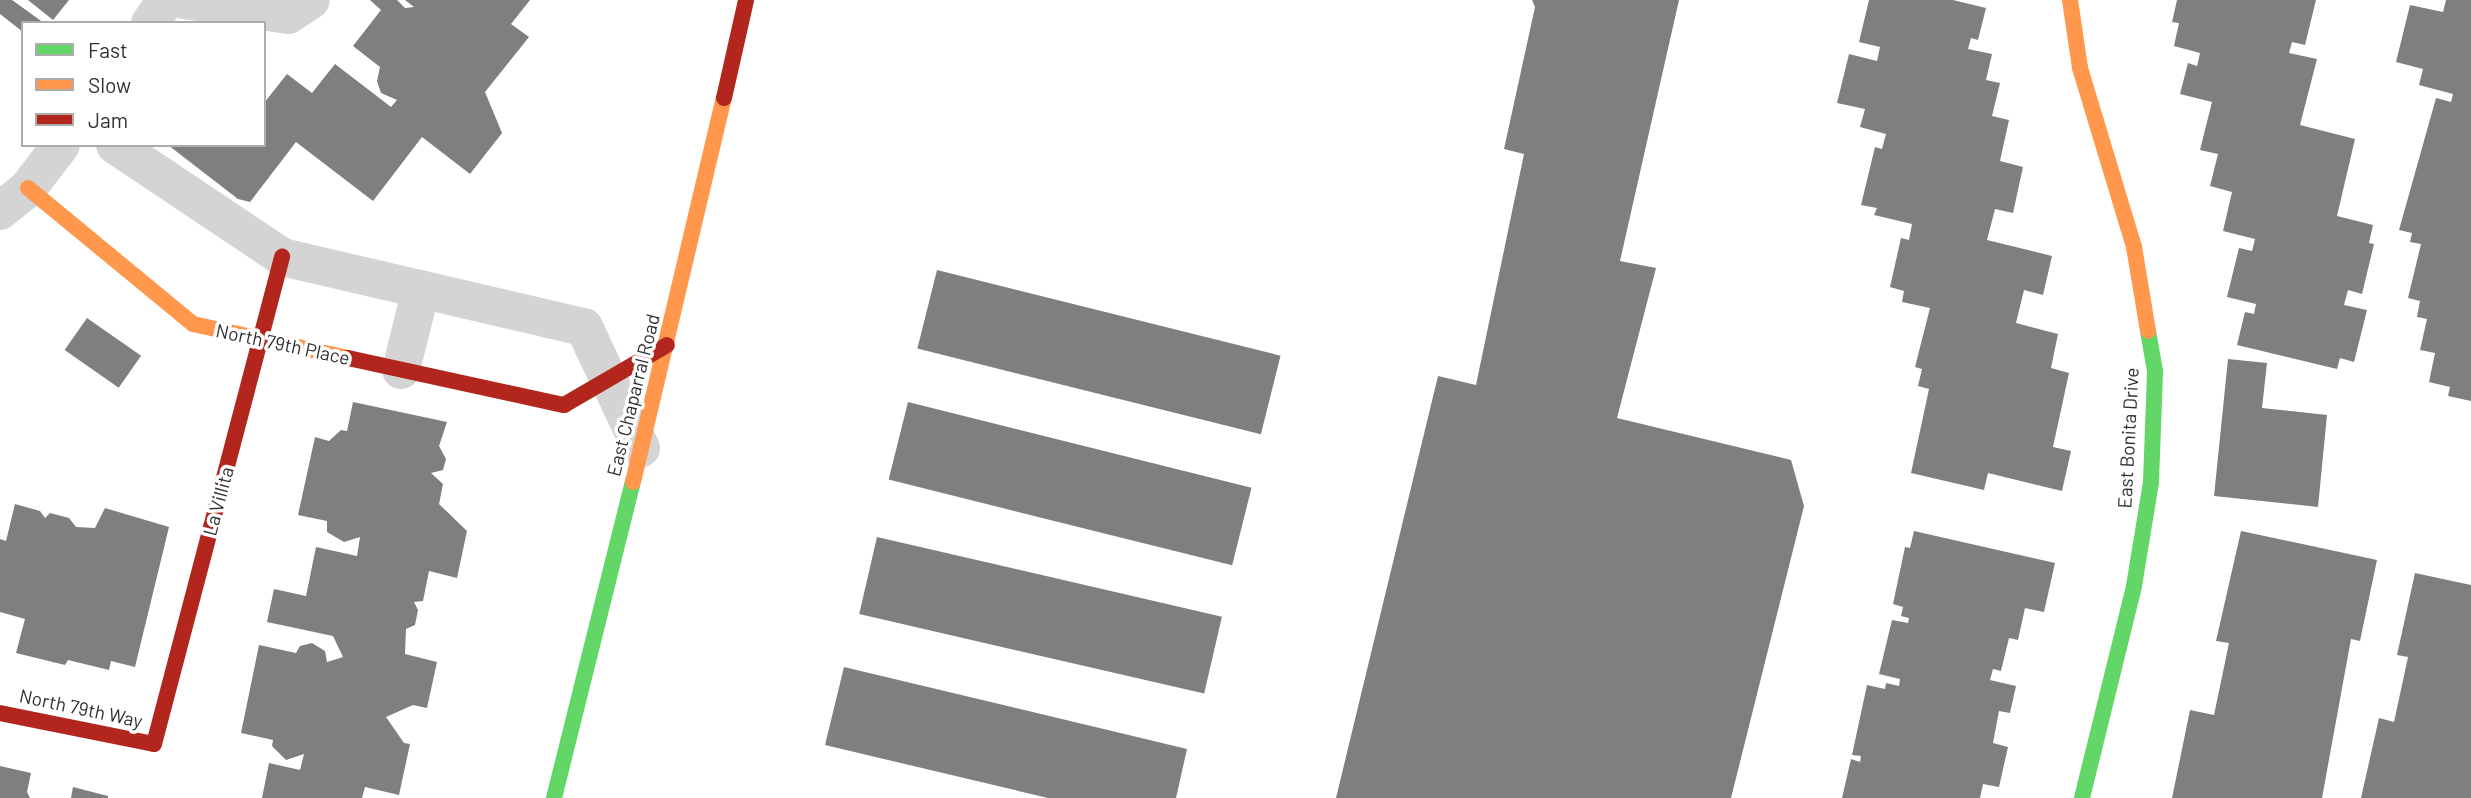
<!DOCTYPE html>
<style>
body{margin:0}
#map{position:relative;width:2471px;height:798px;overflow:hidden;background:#fff;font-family:Barlow,sans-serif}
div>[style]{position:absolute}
.building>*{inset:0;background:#7f7f7f;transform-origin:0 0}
.street>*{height:38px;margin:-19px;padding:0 19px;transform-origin:19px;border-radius:19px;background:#d4d4d4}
.fast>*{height:16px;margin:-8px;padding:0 8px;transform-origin:8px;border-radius:8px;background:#63d668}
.slow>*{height:16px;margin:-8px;padding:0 8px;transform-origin:8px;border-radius:8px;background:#ff974d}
.jam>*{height:16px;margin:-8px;padding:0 8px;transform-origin:8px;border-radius:8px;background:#b3261e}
span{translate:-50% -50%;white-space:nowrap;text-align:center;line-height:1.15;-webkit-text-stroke:7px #fff;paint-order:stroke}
.street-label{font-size:19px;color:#303030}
.legend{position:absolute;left:21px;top:21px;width:245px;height:126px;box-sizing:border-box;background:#fff;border:2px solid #acacac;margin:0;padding:9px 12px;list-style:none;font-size:21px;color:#303030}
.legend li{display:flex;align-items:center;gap:14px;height:35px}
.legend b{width:35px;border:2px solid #acacac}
</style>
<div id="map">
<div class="building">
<i style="clip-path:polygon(0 0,12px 0,44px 23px,23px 23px,23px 32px,0 14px)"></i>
<i style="clip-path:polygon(28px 0,69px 0,53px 20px)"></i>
<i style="clip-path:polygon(370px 0,397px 0,405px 8px,414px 7px,405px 0,530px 0,511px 24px,529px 37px,485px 92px,502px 133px,470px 174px,422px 137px,373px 201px,296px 142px,250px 202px,238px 199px,168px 145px,264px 145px,264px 103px,287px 74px,312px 93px,335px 64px,391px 107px,397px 100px,381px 93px,377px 81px,380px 67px,353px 46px,381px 10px)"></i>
<i style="clip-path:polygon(1532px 0,1679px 0,1620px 261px,1656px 268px,1617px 418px,1791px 460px,1804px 506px,1731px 798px,1336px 798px,1438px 376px,1476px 385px,1524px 154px,1504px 149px,1535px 7px)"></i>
<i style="clip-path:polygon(1869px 0,1953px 0,1986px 8px,1978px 40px,1971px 38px,1968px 49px,1992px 54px,1986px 80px,2000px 83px,1992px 116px,2009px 120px,2000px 161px,2023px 167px,2013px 213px,1995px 209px,1987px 240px,2052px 256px,2043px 295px,2024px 290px,2016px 323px,2058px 334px,2051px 368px,2069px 373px,2053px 447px,2071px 451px,2062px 491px,1988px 473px,1984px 490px,1911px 473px,1929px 389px,1918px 386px,1922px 369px,1915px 367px,1930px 308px,1902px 302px,1904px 291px,1890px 287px,1901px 238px,1909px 240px,1912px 224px,1874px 215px,1877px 208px,1861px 205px,1875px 147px,1882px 149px,1886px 134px,1860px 127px,1865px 109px,1837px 103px,1849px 54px,1877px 61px,1880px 47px,1859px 42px)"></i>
<i style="clip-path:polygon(2177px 0,2316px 0,2305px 45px,2292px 42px,2289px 53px,2317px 59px,2300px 125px,2355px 139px,2337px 216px,2373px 225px,2369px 243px,2374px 244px,2362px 294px,2348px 290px,2344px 305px,2367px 310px,2354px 362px,2340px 358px,2337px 369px,2237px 345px,2245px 312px,2254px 314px,2256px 304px,2227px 297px,2239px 248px,2252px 251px,2255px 239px,2223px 231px,2232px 192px,2210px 186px,2218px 154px,2200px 150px,2212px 102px,2180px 94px,2188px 63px,2197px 66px,2200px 53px,2174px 46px,2179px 23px,2172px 22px)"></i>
<i style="clip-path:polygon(2446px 0,2471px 0,2471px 401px,2448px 396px,2450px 387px,2429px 382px,2435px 353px,2420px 350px,2427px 319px,2417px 317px,2420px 301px,2408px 298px,2421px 244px,2410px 242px,2412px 233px,2399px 230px,2436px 98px,2451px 102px,2453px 94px,2419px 85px,2423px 69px,2396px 62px,2410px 5px,2443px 12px)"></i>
<i style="left:937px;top:270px;width:354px;height:81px;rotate:14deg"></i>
<i style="left:87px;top:318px;width:66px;height:39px;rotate:35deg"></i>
<i style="clip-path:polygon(2228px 359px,2267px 363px,2262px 408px,2327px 415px,2318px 507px,2214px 496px)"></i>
<i style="clip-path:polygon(353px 402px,447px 422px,439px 446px,446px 459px,443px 470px,431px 473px,443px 484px,439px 504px,467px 531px,457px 578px,429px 571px,423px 601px,414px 602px,418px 610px,415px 625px,406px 629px,405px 654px,437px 662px,427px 708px,413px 705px,386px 717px,404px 743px,410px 744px,399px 795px,365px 787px,362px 798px,262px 798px,269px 763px,300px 770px,304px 754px,286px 760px,272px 746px,273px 740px,241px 733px,259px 645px,296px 653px,300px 646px,312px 643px,325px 651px,327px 662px,343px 657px,333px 636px,267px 622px,274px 589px,306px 596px,316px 547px,357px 556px,360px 537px,344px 542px,327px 532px,327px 521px,298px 515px,315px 437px,329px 441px,341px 430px,347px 431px)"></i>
<i style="left:908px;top:402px;width:354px;height:80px;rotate:14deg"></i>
<i style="clip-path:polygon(15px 504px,40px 511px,45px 518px,50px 513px,69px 518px,76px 527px,95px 528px,105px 508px,169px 527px,135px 667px,111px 661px,109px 670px,68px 660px,65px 665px,16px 653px,25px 619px,0 612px,0 539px,6px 541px)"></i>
<i style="clip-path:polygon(1914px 531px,2055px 563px,2044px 612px,2025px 608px,2018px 640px,2009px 638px,2001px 671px,1993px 669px,1990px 680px,2016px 686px,2010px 713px,1999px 711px,1993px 743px,2008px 747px,1999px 787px,1983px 784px,1980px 798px,1842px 798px,1851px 759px,1860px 762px,1861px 756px,1852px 755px,1867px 685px,1885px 689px,1886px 683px,1899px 686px,1900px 679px,1879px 674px,1892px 620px,1908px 623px,1909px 618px,1901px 616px,1903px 607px,1893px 604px,1905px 547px,1910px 548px)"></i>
<i style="clip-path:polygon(2241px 531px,2377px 560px,2360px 641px,2351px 639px,2322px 798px,2172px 798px,2190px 710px,2214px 715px,2229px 643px,2216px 641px)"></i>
<i style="left:877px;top:537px;width:354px;height:79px;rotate:13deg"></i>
<i style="clip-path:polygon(2415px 573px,2471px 585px,2471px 798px,2361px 798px,2379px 718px,2394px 722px,2408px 657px,2397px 655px)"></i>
<i style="clip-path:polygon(844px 667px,1187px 749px,1176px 798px,1048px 798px,825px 745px)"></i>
<i style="clip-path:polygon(0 766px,31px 773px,27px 792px,30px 798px,0 798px)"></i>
<i style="clip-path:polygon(73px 787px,108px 796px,108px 798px,71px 798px)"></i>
</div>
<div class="street">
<i style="left:184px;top:0;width:105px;rotate:8.2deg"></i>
<i style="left:288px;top:15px;width:27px;rotate:-33deg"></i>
<i style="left:150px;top:23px;width:28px;rotate:-55deg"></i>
<i style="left:115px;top:145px;width:201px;rotate:33.8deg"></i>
<i style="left:282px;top:257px;width:310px;rotate:13.1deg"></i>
<i style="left:584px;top:327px;width:134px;rotate:64.8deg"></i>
<i style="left:0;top:211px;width:36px;rotate:-39deg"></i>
<i style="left:28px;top:188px;width:54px;rotate:-52.5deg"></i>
<i style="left:401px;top:370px;width:83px;rotate:-76.1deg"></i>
</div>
<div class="fast">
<i style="left:554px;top:798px;width:326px;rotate:-76deg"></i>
<i style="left:2082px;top:798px;width:218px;rotate:-76.2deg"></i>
<i style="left:2134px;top:586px;width:105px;rotate:-80.7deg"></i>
<i style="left:2151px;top:482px;width:111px;rotate:-87.9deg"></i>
<i style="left:2155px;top:371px;width:41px;rotate:-99.9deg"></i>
</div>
<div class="slow">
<i style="left:2070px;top:0;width:69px;rotate:81.6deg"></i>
<i style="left:2080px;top:68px;width:187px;rotate:73.2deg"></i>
<i style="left:2134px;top:247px;width:85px;rotate:80.5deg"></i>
<i style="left:28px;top:188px;width:214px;rotate:39.5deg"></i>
<i style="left:193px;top:324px;width:159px;rotate:12.4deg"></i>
<i style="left:633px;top:482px;width:395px;rotate:-76.7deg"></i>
</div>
<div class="jam">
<i style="left:724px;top:98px;width:100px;rotate:-77.3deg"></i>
<i style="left:348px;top:358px;width:221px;rotate:12.3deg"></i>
<i style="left:564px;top:405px;width:119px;rotate:-30.2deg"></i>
<i style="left:0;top:713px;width:157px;rotate:11.4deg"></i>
<i style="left:154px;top:744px;width:504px;rotate:-75.27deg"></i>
</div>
<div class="street-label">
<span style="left:283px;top:344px;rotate:12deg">North 79th Place</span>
<span style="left:633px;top:395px;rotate:-76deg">East Chaparral Road</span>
<span style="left:2128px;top:438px;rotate:-87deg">East Bonita Drive</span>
<span style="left:218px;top:501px;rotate:-75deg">La Villita</span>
<span style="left:81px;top:708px;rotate:12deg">North 79th Way</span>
</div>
<ul class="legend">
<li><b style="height:9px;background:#63d668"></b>Fast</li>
<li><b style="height:9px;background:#ff974d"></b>Slow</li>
<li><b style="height:9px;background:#b3261e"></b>Jam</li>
</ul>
</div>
